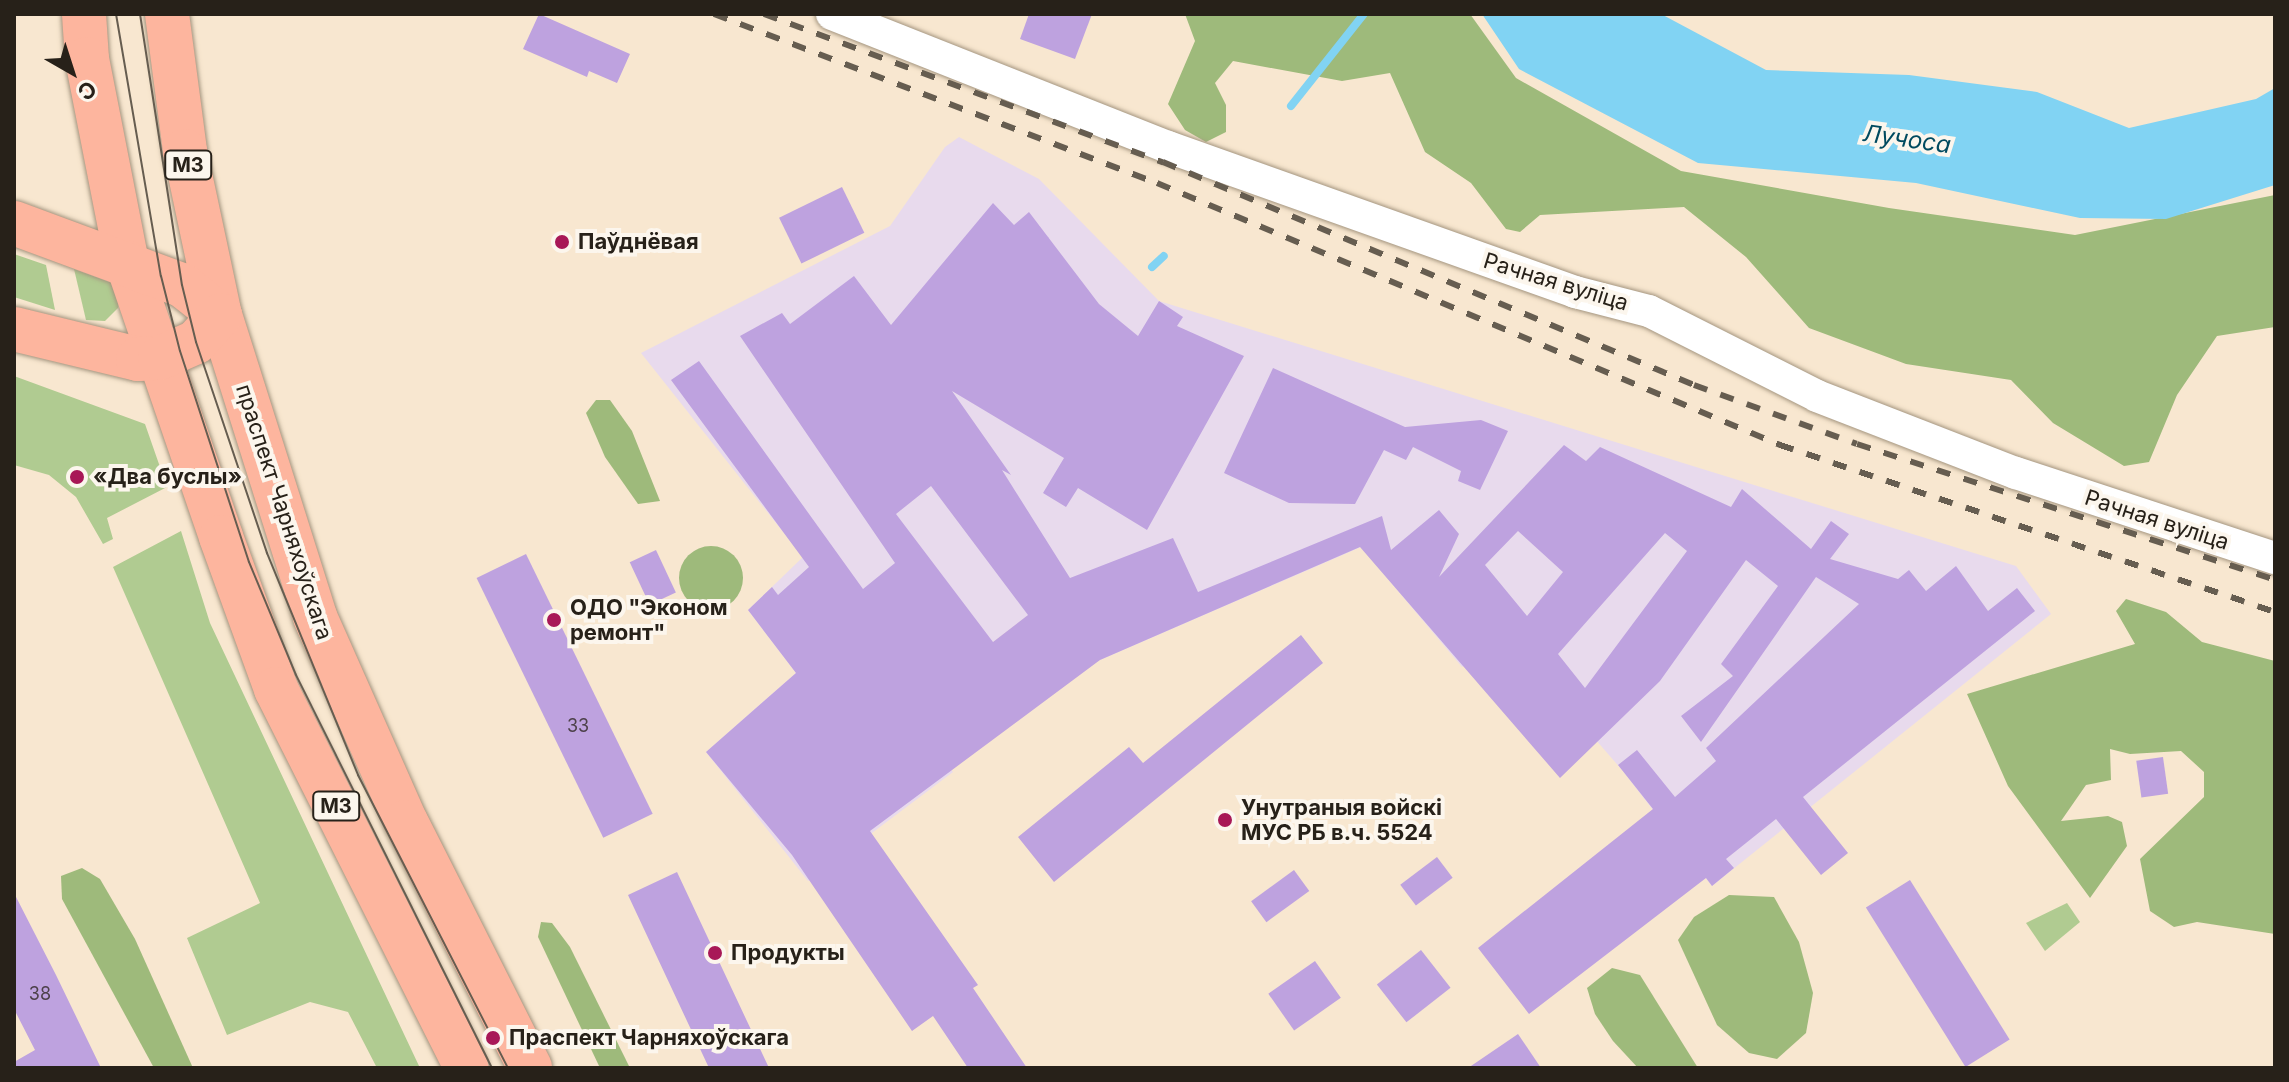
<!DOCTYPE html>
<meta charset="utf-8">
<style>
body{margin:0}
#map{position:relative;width:2289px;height:1082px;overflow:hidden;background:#f8e7d0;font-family:Inter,sans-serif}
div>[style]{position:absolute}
.industrial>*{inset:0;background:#e8daed}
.green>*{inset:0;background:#b0cb91}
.forest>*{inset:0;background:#9eba7b}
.round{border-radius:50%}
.water>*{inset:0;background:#81d3f3}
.stream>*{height:8px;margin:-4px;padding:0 4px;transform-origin:4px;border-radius:4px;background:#81d3f3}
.building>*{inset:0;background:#bea2df;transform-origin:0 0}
.roads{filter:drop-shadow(0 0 2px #a4957f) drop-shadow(0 0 2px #a4957f)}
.street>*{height:32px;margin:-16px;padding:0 16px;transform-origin:16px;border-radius:16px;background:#fff}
.primary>*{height:44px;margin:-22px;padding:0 22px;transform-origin:22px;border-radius:22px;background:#fdb59e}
.tram>*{height:2px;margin:-1px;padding:0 1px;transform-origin:1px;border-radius:1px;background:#665d50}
.rail>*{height:6px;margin-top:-3px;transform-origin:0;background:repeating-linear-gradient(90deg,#665d50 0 14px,transparent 0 28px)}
.dots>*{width:22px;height:22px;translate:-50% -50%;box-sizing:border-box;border:4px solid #fcf6ed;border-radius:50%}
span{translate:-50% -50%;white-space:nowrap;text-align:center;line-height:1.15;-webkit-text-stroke:8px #fcf6ed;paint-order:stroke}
.number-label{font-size:18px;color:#4d414a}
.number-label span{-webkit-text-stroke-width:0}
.shield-label span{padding:2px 6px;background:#fcf6ed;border:2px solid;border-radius:6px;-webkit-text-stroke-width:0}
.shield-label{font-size:20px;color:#272119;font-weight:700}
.poi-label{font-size:22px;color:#272119;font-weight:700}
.left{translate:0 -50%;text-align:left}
.street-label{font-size:22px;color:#272119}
.water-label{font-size:24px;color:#004a5f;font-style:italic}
.frame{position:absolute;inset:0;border:16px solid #272119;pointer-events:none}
.north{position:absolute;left:32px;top:32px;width:80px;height:80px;-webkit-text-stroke:6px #fcf6ed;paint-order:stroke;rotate:141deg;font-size:22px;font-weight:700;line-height:32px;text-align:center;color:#272119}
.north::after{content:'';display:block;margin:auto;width:28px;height:36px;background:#272119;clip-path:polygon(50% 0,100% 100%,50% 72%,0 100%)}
</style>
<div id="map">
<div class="industrial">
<i style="clip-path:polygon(959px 137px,1039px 179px,1159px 301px,2016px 566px,2051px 614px,1712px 886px,1622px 770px,1503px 633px,1462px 667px,1361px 547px,1100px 660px,1052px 597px,905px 709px,953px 772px,808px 881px,706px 752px,796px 673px,748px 610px,803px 557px,641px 353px,890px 226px,945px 147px)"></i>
</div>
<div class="green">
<i style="clip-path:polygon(14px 254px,46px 265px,55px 310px,14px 297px)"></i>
<i style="clip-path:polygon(74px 269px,112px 283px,120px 295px,118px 308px,105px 321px,86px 320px)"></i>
<i style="clip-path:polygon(14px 376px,145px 424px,167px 487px,107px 518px,113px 539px,103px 544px,76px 497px,49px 475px,14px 465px)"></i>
<i style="clip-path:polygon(181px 531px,210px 623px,420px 1068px,377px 1068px,348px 1012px,310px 1002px,227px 1035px,187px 938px,260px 903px,113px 567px)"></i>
<i style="clip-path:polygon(2067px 903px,2080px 922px,2045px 951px,2026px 923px)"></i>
</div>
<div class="forest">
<i style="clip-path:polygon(1185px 14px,1470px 14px,1516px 78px,1681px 171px,1889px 208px,2075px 235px,2275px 195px,2275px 327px,2217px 336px,2177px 395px,2149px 462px,2124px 466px,2053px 423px,2011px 380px,1906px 364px,1809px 328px,1746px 257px,1684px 207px,1540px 215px,1520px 232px,1506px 229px,1471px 183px,1425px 152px,1390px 73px,1342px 81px,1233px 61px,1215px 83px,1226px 105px,1226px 132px,1206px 142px,1185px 130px,1168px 104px,1195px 41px)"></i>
<i style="clip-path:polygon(596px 400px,610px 400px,632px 431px,660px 501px,638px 504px,605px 457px,586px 413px)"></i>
<i class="round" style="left:679px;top:546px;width:64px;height:64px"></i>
<i style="clip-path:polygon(2126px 599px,2166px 612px,2202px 642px,2275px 661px,2275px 934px,2197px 922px,2174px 927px,2150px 911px,2140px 859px,2204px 797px,2204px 772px,2181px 751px,2130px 754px,2110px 749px,2111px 780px,2086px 785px,2061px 821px,2108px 816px,2122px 822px,2127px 846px,2090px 898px,2008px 786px,1967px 694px,2135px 644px,2116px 611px)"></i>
<i style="clip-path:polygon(82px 868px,100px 879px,135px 939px,193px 1068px,154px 1068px,62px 899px,61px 876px)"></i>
<i style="clip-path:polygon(1729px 895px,1774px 897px,1799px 942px,1813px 993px,1806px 1033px,1777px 1059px,1749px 1053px,1717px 1025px,1678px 940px,1694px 917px)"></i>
<i style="clip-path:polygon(541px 922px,552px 923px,570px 947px,630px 1068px,600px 1068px,538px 937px)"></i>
<i style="clip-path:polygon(1612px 968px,1640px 975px,1698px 1068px,1638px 1068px,1613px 1041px,1595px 1014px,1587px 988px)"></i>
</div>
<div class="water">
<i style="clip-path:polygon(1482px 14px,1661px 14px,1766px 70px,1909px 75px,2037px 92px,2129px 128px,2256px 99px,2275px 88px,2275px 185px,2166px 219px,2080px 218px,1916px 183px,1698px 163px,1519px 69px)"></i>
</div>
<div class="stream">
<i style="left:1291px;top:106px;width:117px;rotate:-51.6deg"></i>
<i style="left:1152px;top:267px;width:16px;rotate:-43deg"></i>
</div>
<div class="building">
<i style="clip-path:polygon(539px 14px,630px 54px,617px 83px,589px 71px,587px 77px,523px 49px)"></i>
<i style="clip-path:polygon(1029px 14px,1092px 14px,1075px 59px,1020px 39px)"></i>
<i style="left:842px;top:187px;width:51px;height:70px;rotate:64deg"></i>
<i style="clip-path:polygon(evenodd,993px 203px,1014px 225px,1029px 212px,1099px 304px,1138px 336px,1159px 301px,1183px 317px,1177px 326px,1244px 356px,1147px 530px,1078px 488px,1066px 507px,1043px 493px,1064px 458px,952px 391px,1011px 475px,1002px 470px,1070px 578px,1173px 538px,1198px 592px,1382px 516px,1391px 550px,1439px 510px,1459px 534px,1439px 577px,1564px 445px,1586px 461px,1600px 447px,1731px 507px,1742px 489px,1811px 549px,1831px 521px,1849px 534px,1830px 559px,1898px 579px,1909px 570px,1926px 591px,1956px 566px,1988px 611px,2017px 588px,2035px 611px,1803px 797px,1848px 853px,1821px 875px,1776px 819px,1726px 859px,1734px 868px,1712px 886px,1706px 878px,1529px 1014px,1478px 948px,1653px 809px,1618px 765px,1637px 750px,1675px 797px,1716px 761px,1706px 748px,1859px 604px,1816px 577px,1701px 742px,1681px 716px,1733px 676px,1721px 664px,1778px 586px,1746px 560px,1660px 681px,1560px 778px,1360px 547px,1100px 660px,870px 831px,978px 985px,973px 988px,1027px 1068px,968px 1068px,933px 1016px,912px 1031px,792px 855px,706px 752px,796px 673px,748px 610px,772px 587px,778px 595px,809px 567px,671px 380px,699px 361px,863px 589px,895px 563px,740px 336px,782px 313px,790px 324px,854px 276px,891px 325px,993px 203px,931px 486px,1028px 615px,993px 642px,896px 514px,931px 486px,993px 203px,1518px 531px,1563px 572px,1527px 616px,1485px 565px,1518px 531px,993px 203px,1665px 533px,1687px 551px,1585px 688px,1558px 654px,1665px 533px)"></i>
<i style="clip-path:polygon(1273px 368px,1405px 427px,1481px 420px,1508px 431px,1480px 490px,1458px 481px,1461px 471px,1413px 447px,1406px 460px,1384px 450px,1355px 504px,1289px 503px,1224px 473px)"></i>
<i style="left:656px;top:550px;width:47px;height:29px;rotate:65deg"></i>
<i style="left:526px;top:554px;width:289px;height:55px;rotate:64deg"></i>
<i style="clip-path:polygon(1301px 635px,1323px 663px,1054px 882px,1018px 837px,1129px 747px,1143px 763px)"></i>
<i style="left:2163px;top:757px;width:37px;height:27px;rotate:82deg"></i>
<i style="left:1437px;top:857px;width:26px;height:46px;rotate:53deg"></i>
<i style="left:1294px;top:870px;width:26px;height:53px;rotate:54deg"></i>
<i style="clip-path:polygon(677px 872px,715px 953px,769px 1068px,709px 1068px,628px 895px)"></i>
<i style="left:1910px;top:880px;width:188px;height:52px;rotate:58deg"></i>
<i style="clip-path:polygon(14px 893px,56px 975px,101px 1068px,14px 1068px,14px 1062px,35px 1050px,14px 1009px)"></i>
<i style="left:1421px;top:950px;width:48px;height:56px;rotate:52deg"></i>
<i style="left:1315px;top:961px;width:45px;height:57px;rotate:55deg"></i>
<i style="clip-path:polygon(1518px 1034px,1541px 1068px,1468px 1068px)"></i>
</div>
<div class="roads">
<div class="street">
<i style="left:832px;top:14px;width:361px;rotate:21.6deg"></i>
<i style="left:1168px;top:147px;width:432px;rotate:19.6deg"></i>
<i style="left:1575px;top:292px;width:76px;rotate:14.4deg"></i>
<i style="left:1649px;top:311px;width:188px;rotate:26.8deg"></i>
<i style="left:1817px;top:396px;width:213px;rotate:21.2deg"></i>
<i style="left:2016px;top:473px;width:273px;rotate:18.2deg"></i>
</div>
<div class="primary">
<i style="left:84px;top:14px;width:45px;rotate:86.2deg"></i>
<i style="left:87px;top:59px;width:207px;rotate:78.9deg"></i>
<i style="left:127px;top:262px;width:291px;rotate:71.1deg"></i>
<i style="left:221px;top:537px;width:162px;rotate:70.1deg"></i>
<i style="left:276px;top:689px;width:424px;rotate:63.3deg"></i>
<i style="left:167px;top:14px;width:138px;rotate:82.5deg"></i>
<i style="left:185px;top:151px;width:168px;rotate:78deg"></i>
<i style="left:220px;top:315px;width:317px;rotate:72.5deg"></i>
<i style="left:315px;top:617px;width:224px;rotate:66.1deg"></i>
<i style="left:406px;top:822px;width:275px;rotate:63.2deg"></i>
<i style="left:14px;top:223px;width:179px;rotate:20.3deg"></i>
<i style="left:182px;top:285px;width:48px;rotate:38.3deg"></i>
<i style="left:14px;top:329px;width:128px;rotate:13.6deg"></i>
<i style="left:138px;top:359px;width:22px;rotate:-3deg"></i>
<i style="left:160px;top:358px;width:39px;rotate:-24deg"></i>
<i style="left:196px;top:342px;width:36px;rotate:-48deg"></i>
</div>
</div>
<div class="tram">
<i style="left:116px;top:14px;width:266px;rotate:80.3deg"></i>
<i style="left:161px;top:276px;width:77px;rotate:75.8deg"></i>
<i style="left:180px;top:351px;width:222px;rotate:71.9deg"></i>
<i style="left:249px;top:562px;width:122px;rotate:67.4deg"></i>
<i style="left:296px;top:675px;width:439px;rotate:63.5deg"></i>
<i style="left:140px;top:14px;width:274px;rotate:81.2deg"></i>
<i style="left:182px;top:285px;width:59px;rotate:76.2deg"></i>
<i style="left:196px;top:342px;width:223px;rotate:71.4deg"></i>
<i style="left:267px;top:553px;width:240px;rotate:67.7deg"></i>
<i style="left:358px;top:775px;width:329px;rotate:62.9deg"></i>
</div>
<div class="rail">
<i style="left:714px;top:14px;width:474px;rotate:20.9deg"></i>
<i style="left:1157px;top:183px;width:676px;rotate:22.81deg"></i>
<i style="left:1780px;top:445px;width:522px;rotate:18.64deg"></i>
<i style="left:764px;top:14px;width:426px;rotate:20.4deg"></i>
<i style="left:1163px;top:162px;width:576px;rotate:22.78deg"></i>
<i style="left:1694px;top:385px;width:173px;rotate:19.9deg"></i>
<i style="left:1857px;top:444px;width:440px;rotate:18deg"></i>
</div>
<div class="dots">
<i style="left:562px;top:242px;background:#a81857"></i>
<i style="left:77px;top:477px;background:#a81857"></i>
<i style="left:554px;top:620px;background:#a81857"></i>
<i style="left:1225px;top:820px;background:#a81857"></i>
<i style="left:715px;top:953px;background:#a81857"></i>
<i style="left:493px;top:1038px;background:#a81857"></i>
</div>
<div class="number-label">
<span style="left:578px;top:726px">33</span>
<span style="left:40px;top:994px">38</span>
</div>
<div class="shield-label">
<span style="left:188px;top:165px">М3</span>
<span style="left:336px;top:806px">М3</span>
</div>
<div class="poi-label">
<span class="left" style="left:578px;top:242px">Паўднёвая</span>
<span class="left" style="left:93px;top:477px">«Два буслы»</span>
<span class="left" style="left:570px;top:620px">ОДО "Эконом<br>ремонт"</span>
<span class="left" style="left:1241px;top:820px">Унутраныя войскі<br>МУС РБ в.ч. 5524</span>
<span class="left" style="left:731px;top:953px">Продукты</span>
<span class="left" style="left:509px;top:1038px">Праспект Чарняхоўскага</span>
</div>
<div class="street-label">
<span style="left:1556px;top:282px;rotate:17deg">Рачная вуліца</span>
<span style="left:284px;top:512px;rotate:72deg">праспект Чарняхоўскага</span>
<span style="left:2157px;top:520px;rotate:18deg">Рачная вуліца</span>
</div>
<div class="water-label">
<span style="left:1907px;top:139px;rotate:8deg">Лучоса</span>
</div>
<div class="frame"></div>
<div class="north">С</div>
</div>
